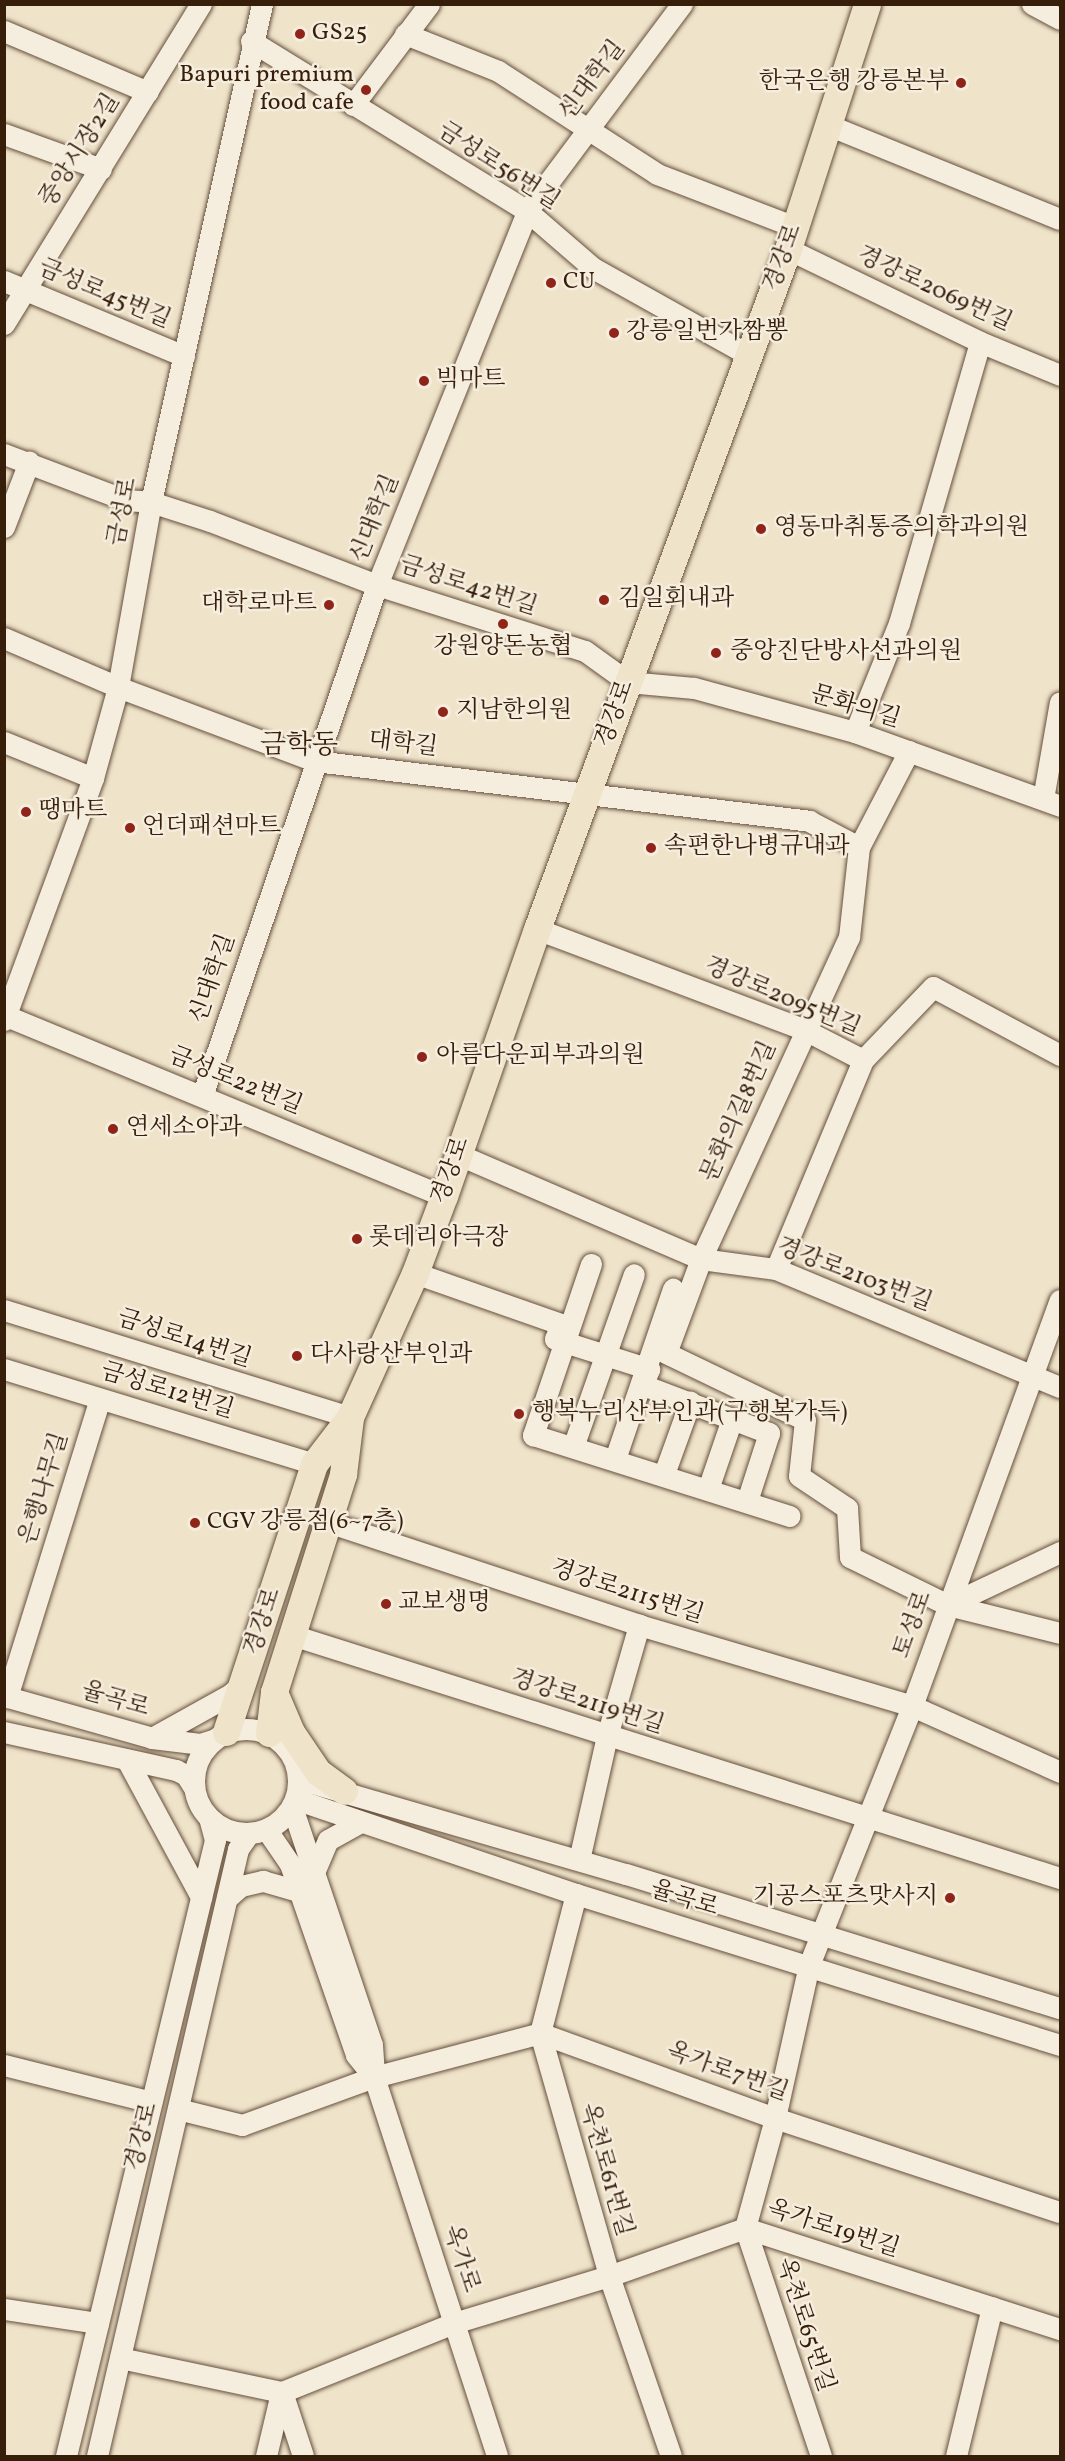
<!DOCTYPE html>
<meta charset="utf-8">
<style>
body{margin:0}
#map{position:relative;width:1065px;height:2461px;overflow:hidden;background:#efe3ca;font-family:Vollkorn,"Noto Serif KR",serif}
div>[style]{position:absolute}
.roads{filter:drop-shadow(0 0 2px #654f3b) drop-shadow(0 0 2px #654f3b)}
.minor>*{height:21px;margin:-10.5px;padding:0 10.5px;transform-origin:10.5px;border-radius:10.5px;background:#f5eddd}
.minor>.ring{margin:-10.5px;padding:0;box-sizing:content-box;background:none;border:21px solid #f5eddd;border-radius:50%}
.major>*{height:27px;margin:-13.5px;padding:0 13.5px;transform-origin:13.5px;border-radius:13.5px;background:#efe3ca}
.dots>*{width:16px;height:16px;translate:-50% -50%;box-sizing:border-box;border:3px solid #f5eddd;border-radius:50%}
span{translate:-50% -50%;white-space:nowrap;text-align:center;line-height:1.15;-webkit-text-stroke:5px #f5eddd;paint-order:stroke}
.poi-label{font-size:24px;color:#371e0b}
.left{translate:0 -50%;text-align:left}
.right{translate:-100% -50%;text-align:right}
.street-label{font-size:24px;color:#371e0b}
.quarter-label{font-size:27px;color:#371e0b}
.frame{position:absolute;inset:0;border:6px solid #371e0b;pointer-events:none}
</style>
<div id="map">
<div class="roads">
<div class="minor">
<i style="left:1032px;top:4px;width:32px;rotate:28deg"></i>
<i style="left:4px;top:31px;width:156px;rotate:23deg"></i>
<i style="left:405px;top:34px;width:100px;rotate:21.7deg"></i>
<i style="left:498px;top:71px;width:189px;rotate:32.9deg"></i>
<i style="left:657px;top:174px;width:148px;rotate:21deg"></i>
<i style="left:251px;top:41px;width:324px;rotate:31.6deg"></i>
<i style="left:527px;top:211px;width:87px;rotate:40.8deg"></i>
<i style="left:593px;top:268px;width:176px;rotate:29.2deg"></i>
<i style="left:353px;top:105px;width:126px;rotate:-53deg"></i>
<i style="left:828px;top:125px;width:250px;rotate:22.1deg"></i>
<i style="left:4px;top:134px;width:103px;rotate:19.8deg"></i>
<i style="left:788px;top:249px;width:213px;rotate:25.8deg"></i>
<i style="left:980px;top:342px;width:87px;rotate:22.4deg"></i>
<i style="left:4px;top:281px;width:195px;rotate:22.6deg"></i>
<i style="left:4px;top:324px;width:376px;rotate:-58.4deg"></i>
<i style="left:4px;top:454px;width:129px;rotate:20.8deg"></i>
<i style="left:125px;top:500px;width:26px;rotate:4deg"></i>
<i style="left:151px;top:502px;width:62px;rotate:17.9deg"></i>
<i style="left:210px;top:521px;width:179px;rotate:21deg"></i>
<i style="left:377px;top:585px;width:218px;rotate:17.6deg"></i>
<i style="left:585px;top:651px;width:53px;rotate:35.8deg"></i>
<i style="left:628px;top:682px;width:66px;rotate:5.2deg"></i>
<i style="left:694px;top:688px;width:167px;rotate:15.3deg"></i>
<i style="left:855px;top:732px;width:218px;rotate:19.8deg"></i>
<i style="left:4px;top:527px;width:70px;rotate:-69deg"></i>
<i style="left:4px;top:638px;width:124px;rotate:23.3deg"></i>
<i style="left:118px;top:687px;width:210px;rotate:20.6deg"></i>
<i style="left:315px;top:761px;width:498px;rotate:6.9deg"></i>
<i style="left:809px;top:821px;width:56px;rotate:27.5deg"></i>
<i style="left:855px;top:732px;width:118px;rotate:-68deg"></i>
<i style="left:899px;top:623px;width:292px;rotate:-73.9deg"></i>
<i style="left:4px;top:742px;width:96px;rotate:22deg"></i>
<i style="left:909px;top:751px;width:108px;rotate:117.5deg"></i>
<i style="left:859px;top:847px;width:91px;rotate:96.3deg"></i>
<i style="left:849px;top:937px;width:354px;rotate:114.7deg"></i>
<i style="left:701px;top:1259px;width:100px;rotate:110.4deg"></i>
<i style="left:666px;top:1353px;width:154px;rotate:25.7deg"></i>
<i style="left:805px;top:1420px;width:56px;rotate:96.1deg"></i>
<i style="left:799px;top:1476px;width:58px;rotate:33.7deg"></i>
<i style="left:847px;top:1508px;width:49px;rotate:86.5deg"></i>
<i style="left:850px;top:1557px;width:109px;rotate:26.1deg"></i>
<i style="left:948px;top:1605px;width:115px;rotate:14deg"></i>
<i style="left:1043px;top:799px;width:98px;rotate:-80.1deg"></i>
<i style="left:537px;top:929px;width:286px;rotate:20.6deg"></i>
<i style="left:805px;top:1030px;width:65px;rotate:27.3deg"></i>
<i style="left:863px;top:1060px;width:226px;rotate:112.6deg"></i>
<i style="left:4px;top:1015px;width:476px;rotate:22.4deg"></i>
<i style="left:4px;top:1020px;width:258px;rotate:-69.8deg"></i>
<i style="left:93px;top:778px;width:94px;rotate:-74.6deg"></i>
<i style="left:118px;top:687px;width:188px;rotate:-79.9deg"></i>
<i style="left:151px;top:502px;width:510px;rotate:-77.43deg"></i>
<i style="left:863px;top:1060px;width:101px;rotate:-46.2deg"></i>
<i style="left:933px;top:987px;width:144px;rotate:28.2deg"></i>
<i style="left:202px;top:1096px;width:540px;rotate:-71.1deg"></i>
<i style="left:377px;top:585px;width:403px;rotate:-68.1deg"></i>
<i style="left:527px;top:211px;width:259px;rotate:-53.2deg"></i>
<i style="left:457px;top:1154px;width:266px;rotate:23.3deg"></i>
<i style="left:701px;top:1259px;width:76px;rotate:7.6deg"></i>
<i style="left:776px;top:1269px;width:308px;rotate:22.6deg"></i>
<i style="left:591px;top:1264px;width:181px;rotate:108.7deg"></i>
<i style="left:533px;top:1435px;width:269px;rotate:17.5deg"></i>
<i style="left:415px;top:1273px;width:155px;rotate:19.3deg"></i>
<i style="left:561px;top:1324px;width:16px;rotate:112deg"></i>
<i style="left:555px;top:1339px;width:99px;rotate:17.7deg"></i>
<i style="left:649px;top:1369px;width:17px;rotate:111deg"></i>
<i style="left:643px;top:1385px;width:135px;rotate:20.9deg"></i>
<i style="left:769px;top:1433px;width:71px;rotate:107.9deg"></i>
<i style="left:4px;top:1310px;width:362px;rotate:17.2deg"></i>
<i style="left:4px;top:1369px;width:324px;rotate:17deg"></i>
<i style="left:573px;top:1447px;width:183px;rotate:-70.6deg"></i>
<i style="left:615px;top:1459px;width:180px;rotate:-71.2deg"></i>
<i style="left:664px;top:1474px;width:77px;rotate:-70.1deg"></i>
<i style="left:708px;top:1489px;width:74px;rotate:-71.1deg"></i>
<i style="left:328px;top:1522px;width:328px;rotate:18.3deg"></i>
<i style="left:639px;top:1625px;width:285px;rotate:16.5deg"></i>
<i style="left:912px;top:1706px;width:162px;rotate:24deg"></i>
<i style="left:948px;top:1605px;width:124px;rotate:-25.3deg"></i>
<i style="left:292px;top:1635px;width:806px;rotate:17.56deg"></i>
<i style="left:4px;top:1696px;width:154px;rotate:15.8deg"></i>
<i style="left:152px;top:1738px;width:48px;rotate:7.1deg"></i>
<i style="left:200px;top:1744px;width:14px;rotate:-17deg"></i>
<i style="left:7px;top:1697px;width:312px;rotate:-72.7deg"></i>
<i class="ring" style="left:194px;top:1729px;width:83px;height:83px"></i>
<i style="left:4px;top:1732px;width:176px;rotate:12.5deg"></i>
<i style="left:176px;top:1770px;width:11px;rotate:27deg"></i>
<i style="left:186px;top:1775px;width:15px;rotate:58deg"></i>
<i style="left:152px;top:1738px;width:90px;rotate:-29.1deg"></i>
<i style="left:231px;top:1694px;width:19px;rotate:-43deg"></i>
<i style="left:127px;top:1760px;width:156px;rotate:61.6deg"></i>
<i style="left:298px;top:1773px;width:17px;rotate:36deg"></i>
<i style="left:312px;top:1783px;width:327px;rotate:16.2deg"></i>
<i style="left:626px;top:1874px;width:454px;rotate:17.2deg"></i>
<i style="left:295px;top:1799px;width:297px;rotate:18.7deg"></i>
<i style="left:576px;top:1894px;width:507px;rotate:17.33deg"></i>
<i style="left:292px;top:1807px;width:251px;rotate:71.4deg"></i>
<i style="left:372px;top:2045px;width:32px;rotate:86deg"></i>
<i style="left:374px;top:2077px;width:398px;rotate:72deg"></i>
<i style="left:266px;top:1829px;width:42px;rotate:55.6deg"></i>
<i style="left:290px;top:1864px;width:202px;rotate:70.9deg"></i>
<i style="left:356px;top:2055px;width:28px;rotate:51deg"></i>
<i style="left:579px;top:1860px;width:127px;rotate:-77.3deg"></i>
<i style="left:607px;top:1736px;width:116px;rotate:-73.9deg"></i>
<i style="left:313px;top:1875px;width:38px;rotate:-67deg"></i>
<i style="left:328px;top:1840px;width:37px;rotate:-29deg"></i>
<i style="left:576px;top:1894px;width:144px;rotate:104.5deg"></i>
<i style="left:540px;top:2033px;width:253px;rotate:74.1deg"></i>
<i style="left:609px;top:2276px;width:190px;rotate:71deg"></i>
<i style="left:227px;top:1898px;width:18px;rotate:-41deg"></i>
<i style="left:241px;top:1886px;width:23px;rotate:-13deg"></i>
<i style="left:263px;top:1881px;width:37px;rotate:16deg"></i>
<i style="left:4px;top:2065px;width:152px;rotate:14.1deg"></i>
<i style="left:178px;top:2109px;width:66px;rotate:14deg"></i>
<i style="left:242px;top:2125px;width:140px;rotate:-20deg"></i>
<i style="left:374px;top:2077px;width:172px;rotate:-14.8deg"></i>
<i style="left:540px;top:2033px;width:250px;rotate:19.9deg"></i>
<i style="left:775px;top:2118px;width:300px;rotate:18.3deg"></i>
<i style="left:4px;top:2309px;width:95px;rotate:8.5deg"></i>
<i style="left:120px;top:2358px;width:166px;rotate:11.9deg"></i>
<i style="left:282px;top:2392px;width:185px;rotate:-21.9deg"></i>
<i style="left:454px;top:2323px;width:162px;rotate:-16.9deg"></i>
<i style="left:609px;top:2276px;width:144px;rotate:-19.4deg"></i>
<i style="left:745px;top:2228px;width:331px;rotate:17.8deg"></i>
<i style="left:282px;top:2392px;width:67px;rotate:71.8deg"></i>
<i style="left:66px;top:2456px;width:634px;rotate:-76.4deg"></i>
<i style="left:215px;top:1840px;width:23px;rotate:-105deg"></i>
<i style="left:97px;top:2456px;width:623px;rotate:-76.92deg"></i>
<i style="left:238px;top:1849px;width:19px;rotate:-55deg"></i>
<i style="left:266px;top:2456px;width:65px;rotate:-76.6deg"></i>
<i style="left:821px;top:2456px;width:240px;rotate:-108.4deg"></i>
<i style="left:745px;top:2228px;width:114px;rotate:-74.7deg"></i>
<i style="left:775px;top:2118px;width:157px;rotate:-77.5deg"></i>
<i style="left:809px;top:1965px;width:279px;rotate:-68.3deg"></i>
<i style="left:912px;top:1706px;width:432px;rotate:-70deg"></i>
<i style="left:956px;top:2456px;width:153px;rotate:-76.4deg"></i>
</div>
<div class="major">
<i style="left:274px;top:1692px;width:43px;rotate:67deg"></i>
<i style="left:291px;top:1732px;width:48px;rotate:56deg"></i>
<i style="left:318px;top:1772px;width:32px;rotate:36deg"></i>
<i style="left:226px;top:1732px;width:282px;rotate:-71.8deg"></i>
<i style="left:314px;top:1464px;width:59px;rotate:-52.5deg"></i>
<i style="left:350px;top:1417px;width:158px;rotate:-65.7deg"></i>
<i style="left:415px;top:1273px;width:82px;rotate:-69.4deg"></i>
<i style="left:444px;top:1196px;width:283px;rotate:-70.8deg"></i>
<i style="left:537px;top:929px;width:725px;rotate:-69.74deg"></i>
<i style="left:788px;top:249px;width:257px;rotate:-72.1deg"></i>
<i style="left:269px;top:1733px;width:41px;rotate:-83deg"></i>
<i style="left:274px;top:1692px;width:229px;rotate:-72.4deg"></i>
<i style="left:343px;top:1474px;width:56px;rotate:-82.9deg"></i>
</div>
</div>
<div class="dots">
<i style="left:300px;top:34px;background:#8f2418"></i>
<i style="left:961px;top:83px;background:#8f2418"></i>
<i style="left:366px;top:90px;background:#8f2418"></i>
<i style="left:551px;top:283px;background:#8f2418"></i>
<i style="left:614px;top:333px;background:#8f2418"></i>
<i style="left:424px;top:381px;background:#8f2418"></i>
<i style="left:761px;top:529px;background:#8f2418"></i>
<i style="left:604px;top:600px;background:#8f2418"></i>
<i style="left:329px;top:605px;background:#8f2418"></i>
<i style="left:503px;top:624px;background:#8f2418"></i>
<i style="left:716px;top:653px;background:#8f2418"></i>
<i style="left:443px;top:712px;background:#8f2418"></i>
<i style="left:26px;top:812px;background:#8f2418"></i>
<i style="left:130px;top:828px;background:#8f2418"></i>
<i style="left:651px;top:848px;background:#8f2418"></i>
<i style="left:422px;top:1057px;background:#8f2418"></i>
<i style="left:113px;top:1129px;background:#8f2418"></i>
<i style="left:357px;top:1239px;background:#8f2418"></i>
<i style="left:297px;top:1356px;background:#8f2418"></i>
<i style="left:519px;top:1414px;background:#8f2418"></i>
<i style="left:195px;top:1523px;background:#8f2418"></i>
<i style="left:386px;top:1604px;background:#8f2418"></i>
<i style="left:950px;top:1898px;background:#8f2418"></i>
</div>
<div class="poi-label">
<span class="left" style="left:312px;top:34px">GS25</span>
<span class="right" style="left:354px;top:90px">Bapuri premium<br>food cafe</span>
<span class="right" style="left:949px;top:83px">한국은행 강릉본부</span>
<span class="left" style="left:563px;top:283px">CU</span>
<span class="left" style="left:626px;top:333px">강릉일번가짬뽕</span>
<span class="left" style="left:436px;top:381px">빅마트</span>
<span class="left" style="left:774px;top:529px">영동마취통증의학과의원</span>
<span class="left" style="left:618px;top:600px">김일회내과</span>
<span class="right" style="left:317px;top:605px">대학로마트</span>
<span style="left:503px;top:648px">강원양돈농협</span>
<span class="left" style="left:730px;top:653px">중앙진단방사선과의원</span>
<span class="left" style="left:456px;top:712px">지남한의원</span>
<span class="left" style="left:38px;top:812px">땡마트</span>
<span class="left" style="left:142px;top:828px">언더패션마트</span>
<span class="left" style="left:664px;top:848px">속편한나병규내과</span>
<span class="left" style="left:436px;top:1057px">아름다운피부과의원</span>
<span class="left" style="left:126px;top:1129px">연세소아과</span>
<span class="left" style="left:369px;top:1239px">롯데리아극장</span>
<span class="left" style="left:310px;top:1356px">다사랑산부인과</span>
<span class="left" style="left:532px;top:1414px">행복누리산부인과(구행복가득)</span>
<span class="left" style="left:207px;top:1523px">CGV 강릉점(6~7층)</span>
<span class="left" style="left:398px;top:1604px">교보생명</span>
<span class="right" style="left:938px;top:1898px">기공스포츠맛사지</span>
</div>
<div class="street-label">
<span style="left:593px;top:81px;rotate:-53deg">신대학길</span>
<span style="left:81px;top:151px;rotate:-58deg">중앙시장2길</span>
<span style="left:498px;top:167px;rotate:33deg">금성로56번길</span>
<span style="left:784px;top:258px;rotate:-70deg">경강로</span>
<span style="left:934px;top:290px;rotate:25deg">경강로2069번길</span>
<span style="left:104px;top:295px;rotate:23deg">금성로45번길</span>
<span style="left:124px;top:512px;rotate:-79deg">금성로</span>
<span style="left:376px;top:519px;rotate:-68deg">신대학길</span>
<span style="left:468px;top:587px;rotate:18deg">금성로42번길</span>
<span style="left:855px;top:708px;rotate:17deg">문화의길</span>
<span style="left:616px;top:714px;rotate:-70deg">경강로</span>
<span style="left:403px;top:745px;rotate:7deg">대학길</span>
<span style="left:214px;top:979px;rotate:-71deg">신대학길</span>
<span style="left:782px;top:998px;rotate:23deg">경강로2095번길</span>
<span style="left:235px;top:1082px;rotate:22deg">금성로22번길</span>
<span style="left:740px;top:1112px;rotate:-66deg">문화의길8번길</span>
<span style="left:452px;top:1171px;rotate:-71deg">경강로</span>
<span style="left:854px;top:1276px;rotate:21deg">경강로2103번길</span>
<span style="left:184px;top:1340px;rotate:18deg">금성로14번길</span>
<span style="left:167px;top:1392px;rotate:17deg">금성로12번길</span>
<span style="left:45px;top:1489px;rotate:-73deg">은행나무길</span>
<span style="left:627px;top:1593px;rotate:18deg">경강로2115번길</span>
<span style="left:264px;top:1622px;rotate:-72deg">경강로</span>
<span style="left:914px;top:1625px;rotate:-70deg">토성로</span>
<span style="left:115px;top:1701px;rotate:16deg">율곡로</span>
<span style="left:587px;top:1703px;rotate:18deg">경강로2119번길</span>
<span style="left:684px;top:1900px;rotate:17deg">율곡로</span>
<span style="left:727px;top:2073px;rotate:20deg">옥가로7번길</span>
<span style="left:143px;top:2137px;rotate:-76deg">경강로</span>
<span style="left:605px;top:2170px;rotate:74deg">옥천로61번길</span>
<span style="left:833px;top:2230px;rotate:18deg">옥가로19번길</span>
<span style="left:460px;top:2259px;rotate:72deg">옥가로</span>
<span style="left:804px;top:2325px;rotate:72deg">옥천로65번길</span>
</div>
<div class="quarter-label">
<span style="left:299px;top:747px">금학동</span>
</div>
<div class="frame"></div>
</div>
